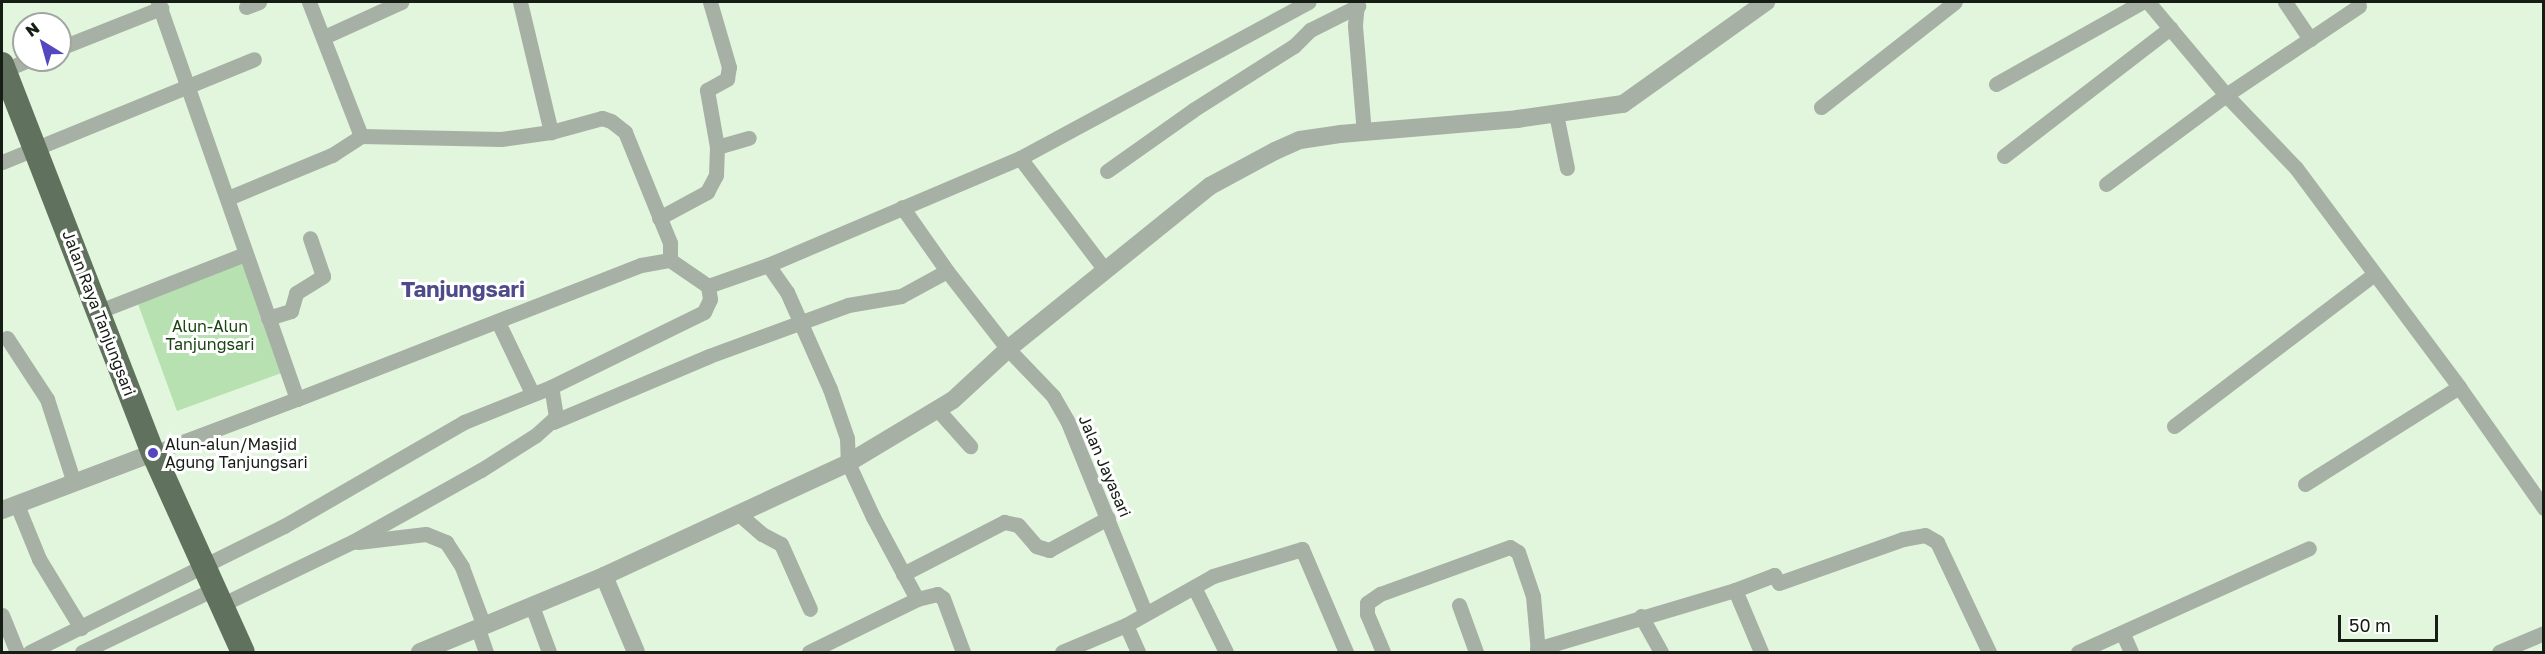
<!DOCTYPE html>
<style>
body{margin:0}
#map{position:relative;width:2545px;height:654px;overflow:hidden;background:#e1f6dd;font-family:"Golos Text",sans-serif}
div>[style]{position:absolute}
.green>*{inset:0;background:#b7e1b0;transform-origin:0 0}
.minor>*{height:15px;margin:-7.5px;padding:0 7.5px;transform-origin:7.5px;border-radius:7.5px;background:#a7b0a5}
.tertiary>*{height:18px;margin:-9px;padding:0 9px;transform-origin:9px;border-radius:9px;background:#a7b0a5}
.trunk>*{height:24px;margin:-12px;padding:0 12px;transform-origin:12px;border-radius:12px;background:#60725d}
.dots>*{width:16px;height:16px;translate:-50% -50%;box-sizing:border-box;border:3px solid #fff;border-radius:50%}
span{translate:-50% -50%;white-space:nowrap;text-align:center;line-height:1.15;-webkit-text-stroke:6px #fff;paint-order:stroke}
.street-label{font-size:16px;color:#161d14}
.park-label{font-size:16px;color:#1a4612}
.poi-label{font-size:16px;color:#161d14}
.left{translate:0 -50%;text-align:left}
.district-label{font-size:22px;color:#4d4b89;font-weight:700}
.frame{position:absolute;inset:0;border:3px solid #161d14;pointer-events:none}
.north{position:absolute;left:12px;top:12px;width:60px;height:60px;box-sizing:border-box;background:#fff;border:2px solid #a2a5a1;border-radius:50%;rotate:323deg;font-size:16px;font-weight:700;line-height:24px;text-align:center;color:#161d14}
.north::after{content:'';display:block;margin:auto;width:21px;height:27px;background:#5547bf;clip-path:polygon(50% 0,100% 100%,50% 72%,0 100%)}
.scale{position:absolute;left:2338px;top:615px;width:100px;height:27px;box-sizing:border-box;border:3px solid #161d14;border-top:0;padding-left:8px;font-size:18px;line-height:21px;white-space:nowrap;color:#161d14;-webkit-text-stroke:4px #fff;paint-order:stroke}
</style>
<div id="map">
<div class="green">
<i style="left:244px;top:259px;width:120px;height:115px;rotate:70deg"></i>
</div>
<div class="minor">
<i style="left:520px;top:2px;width:134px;rotate:76.6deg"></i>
<i style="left:1357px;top:2px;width:24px;rotate:95deg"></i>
<i style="left:1355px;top:26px;width:107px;rotate:85.2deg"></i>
<i style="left:2148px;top:2px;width:121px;rotate:50deg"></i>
<i style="left:2226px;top:95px;width:101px;rotate:46.2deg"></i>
<i style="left:2296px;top:168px;width:273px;rotate:53.3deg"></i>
<i style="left:2459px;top:387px;width:148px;rotate:54.9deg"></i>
<i style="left:2285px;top:2px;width:45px;rotate:56deg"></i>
<i style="left:246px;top:7px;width:14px;rotate:-21deg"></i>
<i style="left:324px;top:37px;width:85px;rotate:-24.4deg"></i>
<i style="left:60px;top:48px;width:109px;rotate:-21.6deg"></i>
<i style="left:4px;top:70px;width:27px;rotate:-22deg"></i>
<i style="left:1996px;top:84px;width:167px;rotate:-29.3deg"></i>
<i style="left:1821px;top:107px;width:170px;rotate:-38.1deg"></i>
<i style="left:1556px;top:114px;width:55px;rotate:78.5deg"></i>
<i style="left:361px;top:136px;width:140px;rotate:1.2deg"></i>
<i style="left:501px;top:139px;width:50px;rotate:-8deg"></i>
<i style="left:551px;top:132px;width:53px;rotate:-15.4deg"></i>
<i style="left:602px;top:118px;width:9px;rotate:18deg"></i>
<i style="left:611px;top:121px;width:18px;rotate:38deg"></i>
<i style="left:625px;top:132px;width:120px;rotate:67.9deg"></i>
<i style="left:670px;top:243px;width:17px;rotate:90deg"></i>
<i style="left:717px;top:147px;width:33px;rotate:-16deg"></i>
<i style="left:2004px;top:156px;width:210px;rotate:-37.6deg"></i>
<i style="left:1020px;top:158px;width:141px;rotate:52.8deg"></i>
<i style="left:2px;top:162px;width:272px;rotate:-22.2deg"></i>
<i style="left:1107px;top:171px;width:105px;rotate:-35.3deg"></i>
<i style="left:1193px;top:110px;width:120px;rotate:-32.4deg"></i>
<i style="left:1294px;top:46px;width:23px;rotate:-45deg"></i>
<i style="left:1310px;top:30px;width:54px;rotate:-26.6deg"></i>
<i style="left:2106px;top:184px;width:149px;rotate:-36.6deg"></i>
<i style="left:2226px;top:95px;width:160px;rotate:-33.8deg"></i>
<i style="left:228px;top:198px;width:113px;rotate:-22.5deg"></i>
<i style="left:332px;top:155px;width:35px;rotate:-33deg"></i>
<i style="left:361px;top:136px;width:144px;rotate:-111.2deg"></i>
<i style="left:659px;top:218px;width:55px;rotate:-28.4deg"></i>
<i style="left:707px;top:192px;width:19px;rotate:-62deg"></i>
<i style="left:716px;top:175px;width:28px;rotate:-88deg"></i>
<i style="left:717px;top:147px;width:58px;rotate:-100deg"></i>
<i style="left:707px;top:90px;width:23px;rotate:-29deg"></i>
<i style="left:727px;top:79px;width:12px;rotate:-81deg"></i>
<i style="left:729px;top:67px;width:68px;rotate:-106.3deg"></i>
<i style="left:768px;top:265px;width:33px;rotate:55deg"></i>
<i style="left:787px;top:292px;width:106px;rotate:66.1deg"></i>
<i style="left:830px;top:389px;width:52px;rotate:70.9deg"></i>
<i style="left:847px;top:438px;width:25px;rotate:88deg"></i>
<i style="left:848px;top:463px;width:60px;rotate:65.2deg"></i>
<i style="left:873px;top:517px;width:93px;rotate:61.8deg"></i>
<i style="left:917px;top:599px;width:21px;rotate:-14deg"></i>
<i style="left:937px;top:594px;width:7px;rotate:34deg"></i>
<i style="left:943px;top:598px;width:58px;rotate:69.7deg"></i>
<i style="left:947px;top:271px;width:99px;rotate:52deg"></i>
<i style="left:1008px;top:349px;width:65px;rotate:46.2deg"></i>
<i style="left:1053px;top:396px;width:28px;rotate:60deg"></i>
<i style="left:1067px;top:420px;width:207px;rotate:67.9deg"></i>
<i style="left:97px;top:312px;width:159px;rotate:-21.4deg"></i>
<i style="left:268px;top:318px;width:24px;rotate:-17deg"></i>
<i style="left:291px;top:311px;width:19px;rotate:-74deg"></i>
<i style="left:296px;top:293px;width:32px;rotate:-32deg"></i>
<i style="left:323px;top:276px;width:40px;rotate:-108.9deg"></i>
<i style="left:498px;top:322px;width:79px;rotate:64.4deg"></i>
<i style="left:7px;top:338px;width:73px;rotate:56.7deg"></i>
<i style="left:47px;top:399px;width:88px;rotate:72.2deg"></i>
<i style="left:297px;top:399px;width:369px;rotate:-21.3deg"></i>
<i style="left:641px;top:265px;width:29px;rotate:-10deg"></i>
<i style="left:670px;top:260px;width:46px;rotate:34.4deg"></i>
<i style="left:708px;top:286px;width:64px;rotate:-19.3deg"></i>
<i style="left:768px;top:265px;width:274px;rotate:-23deg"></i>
<i style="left:1020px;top:158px;width:328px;rotate:-28.4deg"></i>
<i style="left:937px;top:409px;width:50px;rotate:48.3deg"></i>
<i style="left:553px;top:422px;width:169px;rotate:-22.9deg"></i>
<i style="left:709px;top:356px;width:148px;rotate:-20.1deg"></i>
<i style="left:848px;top:305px;width:54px;rotate:-9.6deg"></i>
<i style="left:901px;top:296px;width:52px;rotate:-28.5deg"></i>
<i style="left:947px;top:271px;width:78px;rotate:-125.1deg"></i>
<i style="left:2174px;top:426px;width:250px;rotate:-37.2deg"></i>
<i style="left:153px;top:453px;width:154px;rotate:-20.6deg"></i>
<i style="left:297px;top:399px;width:421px;rotate:-109.3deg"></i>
<i style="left:2305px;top:484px;width:182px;rotate:-32.2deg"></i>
<i style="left:17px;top:505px;width:58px;rotate:67.8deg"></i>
<i style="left:39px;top:559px;width:81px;rotate:58.7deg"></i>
<i style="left:740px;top:515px;width:29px;rotate:41deg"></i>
<i style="left:762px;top:534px;width:21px;rotate:28deg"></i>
<i style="left:781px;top:544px;width:71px;rotate:66deg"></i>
<i style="left:358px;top:542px;width:68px;rotate:-6.7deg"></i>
<i style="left:426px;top:534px;width:22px;rotate:22deg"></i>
<i style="left:446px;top:542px;width:30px;rotate:57deg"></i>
<i style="left:462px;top:567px;width:63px;rotate:69.6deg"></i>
<i style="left:903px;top:574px;width:114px;rotate:-27.2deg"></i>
<i style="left:1004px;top:522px;width:14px;rotate:12deg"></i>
<i style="left:1018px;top:525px;width:28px;rotate:49deg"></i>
<i style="left:1036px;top:546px;width:14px;rotate:17deg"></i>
<i style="left:1049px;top:550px;width:67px;rotate:-28.5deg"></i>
<i style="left:1194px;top:587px;width:72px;rotate:63.8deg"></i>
<i style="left:1735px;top:590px;width:42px;rotate:-21deg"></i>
<i style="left:1774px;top:575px;width:9px;rotate:58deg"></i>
<i style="left:1779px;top:583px;width:132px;rotate:-19.5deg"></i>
<i style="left:1903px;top:539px;width:22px;rotate:-10deg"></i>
<i style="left:1925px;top:535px;width:14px;rotate:30deg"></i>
<i style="left:1937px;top:542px;width:122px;rotate:64.7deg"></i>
<i style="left:1459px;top:605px;width:50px;rotate:70.1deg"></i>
<i style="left:219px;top:606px;width:148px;rotate:-25.7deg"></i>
<i style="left:352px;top:542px;width:148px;rotate:-29.2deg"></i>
<i style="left:481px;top:470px;width:65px;rotate:-32.5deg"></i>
<i style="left:536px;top:435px;width:27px;rotate:-42deg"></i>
<i style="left:556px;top:417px;width:30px;rotate:-99deg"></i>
<i style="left:551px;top:387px;width:170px;rotate:-26.1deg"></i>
<i style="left:704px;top:312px;width:14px;rotate:-65deg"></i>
<i style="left:710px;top:299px;width:13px;rotate:-99deg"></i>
<i style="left:532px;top:606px;width:49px;rotate:69.7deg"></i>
<i style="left:2px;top:615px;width:40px;rotate:68deg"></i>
<i style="left:1641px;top:616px;width:41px;rotate:60.9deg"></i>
<i style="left:1126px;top:625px;width:30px;rotate:66deg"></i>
<i style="left:478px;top:629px;width:24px;rotate:71deg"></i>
<i style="left:2123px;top:634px;width:20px;rotate:66deg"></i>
<i style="left:1537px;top:649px;width:207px;rotate:-16.6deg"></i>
<i style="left:1735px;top:590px;width:67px;rotate:67.2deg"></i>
<i style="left:30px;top:652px;width:284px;rotate:-26.4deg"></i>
<i style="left:284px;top:526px;width:208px;rotate:-30deg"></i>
<i style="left:464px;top:422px;width:94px;rotate:-21.9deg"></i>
<i style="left:82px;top:652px;width:144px;rotate:-25.5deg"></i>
<i style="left:809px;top:652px;width:120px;rotate:-26.1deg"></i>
<i style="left:1062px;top:652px;width:69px;rotate:-22.9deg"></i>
<i style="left:1126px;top:625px;width:100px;rotate:-29.4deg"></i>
<i style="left:1213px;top:576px;width:93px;rotate:-16.9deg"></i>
<i style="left:1302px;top:549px;width:112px;rotate:66.9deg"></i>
<i style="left:1383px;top:652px;width:41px;rotate:-112.8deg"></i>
<i style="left:1367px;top:614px;width:11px;rotate:-90deg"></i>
<i style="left:1367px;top:603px;width:16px;rotate:-35deg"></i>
<i style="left:1380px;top:594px;width:138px;rotate:-19.9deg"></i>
<i style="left:1510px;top:547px;width:9px;rotate:32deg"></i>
<i style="left:1518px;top:552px;width:46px;rotate:71.2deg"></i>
<i style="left:1533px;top:596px;width:56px;rotate:84.9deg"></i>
<i style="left:2078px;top:652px;width:253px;rotate:-24.2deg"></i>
<i style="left:2499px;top:652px;width:49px;rotate:-22.9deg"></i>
</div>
<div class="tertiary">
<i style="left:2px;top:510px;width:161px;rotate:-20.7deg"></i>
<i style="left:604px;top:576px;width:82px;rotate:67.2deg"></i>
<i style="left:420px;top:652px;width:199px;rotate:-22.4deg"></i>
<i style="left:604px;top:576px;width:269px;rotate:-24.8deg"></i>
<i style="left:848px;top:463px;width:122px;rotate:-31deg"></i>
<i style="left:953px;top:400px;width:75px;rotate:-42.8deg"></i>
<i style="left:1008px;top:349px;width:260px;rotate:-38.9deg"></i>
<i style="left:1210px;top:186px;width:74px;rotate:-28.3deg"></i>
<i style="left:1275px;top:151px;width:27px;rotate:-24deg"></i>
<i style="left:1300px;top:140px;width:40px;rotate:-8.5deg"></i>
<i style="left:1340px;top:134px;width:178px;rotate:-4.8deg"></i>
<i style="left:1517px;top:119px;width:107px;rotate:-8.1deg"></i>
<i style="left:1623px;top:104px;width:176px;rotate:-35.5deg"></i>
</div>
<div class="trunk">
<i style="left:2px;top:64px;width:417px;rotate:68.8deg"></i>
<i style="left:153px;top:453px;width:218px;rotate:65.7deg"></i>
</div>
<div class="dots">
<i style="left:153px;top:453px;background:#5547bf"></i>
</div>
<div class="street-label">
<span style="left:99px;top:313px;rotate:69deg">Jalan Raya Tanjungsari</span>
<span style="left:1105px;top:466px;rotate:67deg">Jalan Jayasari</span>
</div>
<div class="park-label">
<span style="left:210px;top:335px">Alun-Alun<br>Tanjungsari</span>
</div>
<div class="poi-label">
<span class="left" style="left:165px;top:453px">Alun-alun/Masjid<br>Agung Tanjungsari</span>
</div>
<div class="district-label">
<span style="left:463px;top:289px">Tanjungsari</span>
</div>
<div class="frame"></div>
<div class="north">N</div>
<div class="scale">50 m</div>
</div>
